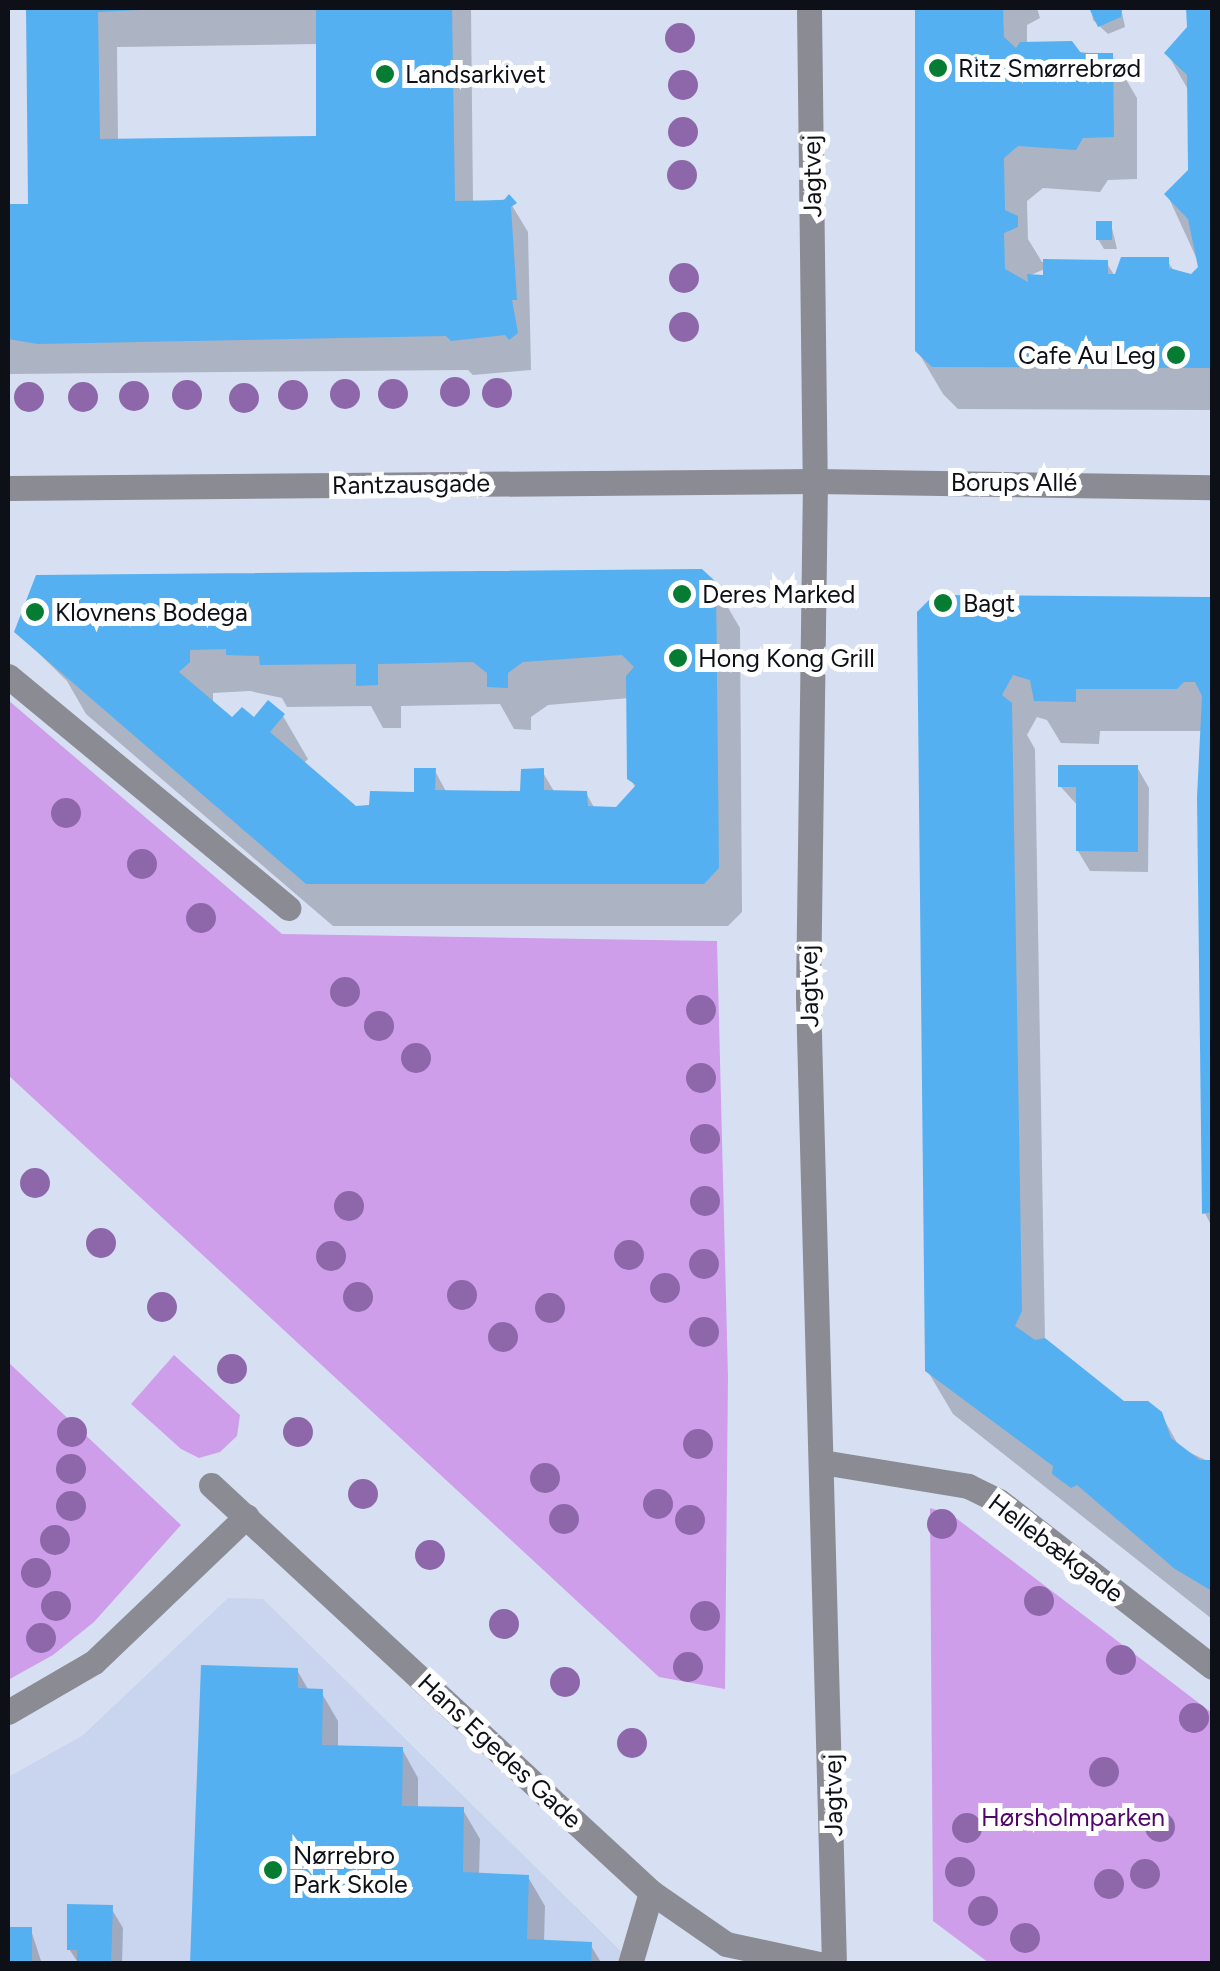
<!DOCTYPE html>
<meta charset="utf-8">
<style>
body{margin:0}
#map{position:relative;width:1220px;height:1971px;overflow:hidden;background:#d7e0f3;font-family:Figtree,sans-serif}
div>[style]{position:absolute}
.built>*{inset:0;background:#c9d4ee}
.green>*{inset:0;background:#cf9eea}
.shadow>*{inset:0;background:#0003}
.building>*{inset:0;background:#55b0f1;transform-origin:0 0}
.minor>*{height:25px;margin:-12.5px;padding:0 12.5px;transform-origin:12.5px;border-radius:12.5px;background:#8b8b93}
.trees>*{width:30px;height:30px;margin:-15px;border-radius:50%;background:#8d67a9}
.dots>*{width:28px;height:28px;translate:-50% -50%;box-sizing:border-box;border:5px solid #fff;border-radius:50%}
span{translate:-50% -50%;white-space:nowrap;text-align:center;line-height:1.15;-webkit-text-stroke:10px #fff;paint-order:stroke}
.poi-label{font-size:25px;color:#0d1016}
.left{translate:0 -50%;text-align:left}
.right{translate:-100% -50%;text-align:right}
.street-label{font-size:25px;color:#0d1016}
.park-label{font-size:25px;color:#50046c}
.frame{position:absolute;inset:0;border:10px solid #0d1016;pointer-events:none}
</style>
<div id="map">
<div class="built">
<i style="clip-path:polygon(228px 1598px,263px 1599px,633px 1963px,8px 1964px,8px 1777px,82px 1736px)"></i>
</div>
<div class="green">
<i style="clip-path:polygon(8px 700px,282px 934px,717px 941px,728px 1376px,725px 1689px,659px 1677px,8px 1075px)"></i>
<i style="clip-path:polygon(174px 1355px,240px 1415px,237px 1436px,220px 1452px,199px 1458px,181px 1449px,131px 1404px)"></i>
<i style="clip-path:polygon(8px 1362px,181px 1525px,94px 1622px,53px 1655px,8px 1680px)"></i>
<i style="clip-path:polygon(930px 1508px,952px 1515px,1212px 1713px,1212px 1963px,989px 1963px,933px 1921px)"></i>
</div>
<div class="shadow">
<i style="clip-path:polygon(evenodd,29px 8px,471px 8px,473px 203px,508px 199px,528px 232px,531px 370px,473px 375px,468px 370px,8px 374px,8px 207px,30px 206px,29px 8px,318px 44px,319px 138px,118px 141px,117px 47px,318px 44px)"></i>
<i style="clip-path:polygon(evenodd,916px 8px,1037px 8px,1040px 18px,1027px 25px,1027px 45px,1112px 56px,1137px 98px,1137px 179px,1108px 180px,1100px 192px,1043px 188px,1027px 201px,1028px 239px,1042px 262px,1106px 262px,1116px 278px,1167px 260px,1175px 273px,1192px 277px,1201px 268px,1167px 194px,1190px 171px,1190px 93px,1167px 53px,1189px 28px,1189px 8px,1212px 8px,1212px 410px,958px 409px,943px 394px,917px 350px,916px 8px,1045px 269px,1045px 277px,1028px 281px,1028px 276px,1045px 269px)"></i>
<i style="clip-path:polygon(1091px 8px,1121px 8px,1125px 27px,1108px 34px,1093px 20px)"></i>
<i style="clip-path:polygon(1111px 224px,1117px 249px,1104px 249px,1098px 239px)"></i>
<i style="clip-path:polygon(evenodd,714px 584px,740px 628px,742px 912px,728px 926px,333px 926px,86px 714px,67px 681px,17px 632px,714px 584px,250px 691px,282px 698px,287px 707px,371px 706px,383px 728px,401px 728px,401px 706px,500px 704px,514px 729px,531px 730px,531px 717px,548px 705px,629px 698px,630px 778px,636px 789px,617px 809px,595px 809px,586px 793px,555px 793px,542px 771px,523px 793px,447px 793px,435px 771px,417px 795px,355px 808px,303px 764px,308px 759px,283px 716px,232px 721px,213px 704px,213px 693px,250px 691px)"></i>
<i style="clip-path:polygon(935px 597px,1212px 600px,1212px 1227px,1205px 1213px,1203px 731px,1100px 731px,1099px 744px,1061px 743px,1047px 720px,1037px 717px,1027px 735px,1035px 749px,1045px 1342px,1123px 1403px,1161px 1414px,1180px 1448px,1212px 1463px,1212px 1619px,953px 1414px,927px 1370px)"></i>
<i style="clip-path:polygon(1137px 767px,1149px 788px,1148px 872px,1090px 871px,1078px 851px,1079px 807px,1060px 786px)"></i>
<i style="clip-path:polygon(297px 1670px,309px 1691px,321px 1692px,338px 1721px,338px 1748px,402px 1749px,418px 1778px,418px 1809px,463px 1810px,480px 1839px,479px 1875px,528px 1877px,545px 1906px,544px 1942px,590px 1944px,602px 1964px,193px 1964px)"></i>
<i style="clip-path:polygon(111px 1908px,123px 1928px,122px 1964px,79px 1964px,69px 1949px)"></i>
<i style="clip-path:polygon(8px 1930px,31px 1930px,42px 1964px,8px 1964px)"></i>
</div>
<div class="building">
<i style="clip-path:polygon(26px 8px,184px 8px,98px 12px,100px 139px,316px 136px,316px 8px,452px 8px,455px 201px,504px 200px,509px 194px,517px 203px,511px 207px,517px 300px,512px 300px,518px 333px,509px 340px,505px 335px,451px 341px,446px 336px,38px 344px,8px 339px,8px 204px,28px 204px)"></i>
<i style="clip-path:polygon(915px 8px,1003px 8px,1004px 37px,1016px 48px,1020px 42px,1072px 41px,1081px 53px,1113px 53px,1114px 137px,1083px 138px,1076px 150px,1018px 146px,1004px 158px,1005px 210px,1018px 216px,1018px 227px,1004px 233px,1005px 269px,1028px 282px,1027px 274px,1043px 275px,1043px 259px,1108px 260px,1108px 274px,1115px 274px,1121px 257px,1169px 257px,1169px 268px,1191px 274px,1198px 267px,1188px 219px,1164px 194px,1188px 170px,1187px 75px,1164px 53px,1187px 27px,1186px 8px,1212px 8px,1212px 368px,932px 367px,915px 351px)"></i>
<i style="clip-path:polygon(1089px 8px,1122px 8px,1121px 17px,1098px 27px)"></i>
<i style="left:1096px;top:221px;width:16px;height:19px"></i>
<i style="clip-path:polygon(evenodd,702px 569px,716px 582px,719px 868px,704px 884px,306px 884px,14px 632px,36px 575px,702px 569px,226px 649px,226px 655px,259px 656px,260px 665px,356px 664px,356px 686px,378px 685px,378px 664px,473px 662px,487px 673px,487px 687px,508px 688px,508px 673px,523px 662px,622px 655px,634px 667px,626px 676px,627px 779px,636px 785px,616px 807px,588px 806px,587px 791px,544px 790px,544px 768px,521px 769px,520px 791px,435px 790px,436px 768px,414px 768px,414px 792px,370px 791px,369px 805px,356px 806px,270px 732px,285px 714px,268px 700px,254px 717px,242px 707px,232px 717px,179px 672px,190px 662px,190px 650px,226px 649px)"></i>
<i style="clip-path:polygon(934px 595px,1212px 597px,1212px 1212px,1202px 1214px,1197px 797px,1202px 696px,1195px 682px,1184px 682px,1177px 689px,1076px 689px,1076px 702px,1034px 701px,1030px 680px,1013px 675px,1002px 695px,1012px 703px,1022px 1311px,1015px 1326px,1035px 1340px,1045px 1338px,1124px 1401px,1148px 1401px,1162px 1412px,1171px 1438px,1200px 1460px,1212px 1460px,1212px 1591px,1175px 1569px,1077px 1485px,1071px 1488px,1052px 1474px,1053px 1466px,925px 1371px,917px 612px)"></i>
<i style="clip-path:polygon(1058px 765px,1138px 765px,1138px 852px,1076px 851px,1076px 787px,1058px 787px)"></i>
<i style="clip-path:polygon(201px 1665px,298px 1668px,298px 1688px,323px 1689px,322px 1745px,403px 1747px,402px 1806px,464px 1807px,463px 1872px,529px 1875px,527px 1939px,592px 1942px,591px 1964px,190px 1964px)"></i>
<i style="clip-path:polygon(67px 1904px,113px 1905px,111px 1964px,77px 1964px,77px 1950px,67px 1950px)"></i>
<i style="left:8px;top:1927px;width:24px;height:37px"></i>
</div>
<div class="minor">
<i style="left:809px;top:8px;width:473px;rotate:89.3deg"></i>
<i style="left:815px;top:481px;width:516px;rotate:90.78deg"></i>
<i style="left:808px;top:997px;width:967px;rotate:88.46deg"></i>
<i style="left:8px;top:488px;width:807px;rotate:-0.5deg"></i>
<i style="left:815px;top:481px;width:397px;rotate:0.9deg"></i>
<i style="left:8px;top:676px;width:364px;rotate:39.6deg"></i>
<i style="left:822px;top:1462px;width:148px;rotate:9.3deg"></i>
<i style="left:968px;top:1486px;width:34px;rotate:26deg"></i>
<i style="left:999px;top:1501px;width:270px;rotate:37.9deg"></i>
<i style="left:211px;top:1485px;width:599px;rotate:42.77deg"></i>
<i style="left:651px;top:1892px;width:91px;rotate:34.7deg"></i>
<i style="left:726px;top:1944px;width:95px;rotate:12.1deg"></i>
<i style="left:8px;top:1712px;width:99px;rotate:-30.2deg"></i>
<i style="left:94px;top:1662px;width:211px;rotate:-43.7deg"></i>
<i style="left:630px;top:1964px;width:75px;rotate:-73.7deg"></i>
</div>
<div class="trees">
<i style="left:680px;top:38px"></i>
<i style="left:683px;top:85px"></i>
<i style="left:683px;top:132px"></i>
<i style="left:682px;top:175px"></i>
<i style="left:684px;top:278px"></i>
<i style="left:684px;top:327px"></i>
<i style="left:455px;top:392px"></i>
<i style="left:497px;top:393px"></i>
<i style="left:345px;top:394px"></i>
<i style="left:393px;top:394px"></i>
<i style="left:187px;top:395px"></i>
<i style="left:293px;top:395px"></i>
<i style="left:134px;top:396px"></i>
<i style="left:29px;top:397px"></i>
<i style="left:83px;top:397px"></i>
<i style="left:244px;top:398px"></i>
<i style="left:66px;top:813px"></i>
<i style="left:142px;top:864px"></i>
<i style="left:201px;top:918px"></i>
<i style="left:345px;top:992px"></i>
<i style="left:701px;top:1010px"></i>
<i style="left:379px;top:1026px"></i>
<i style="left:416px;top:1058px"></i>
<i style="left:701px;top:1078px"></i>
<i style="left:705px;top:1139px"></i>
<i style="left:35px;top:1183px"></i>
<i style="left:705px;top:1201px"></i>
<i style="left:349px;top:1206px"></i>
<i style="left:101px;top:1243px"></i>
<i style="left:629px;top:1255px"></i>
<i style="left:331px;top:1256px"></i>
<i style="left:704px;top:1264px"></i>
<i style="left:665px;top:1288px"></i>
<i style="left:462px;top:1295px"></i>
<i style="left:358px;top:1297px"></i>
<i style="left:162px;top:1307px"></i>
<i style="left:550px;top:1308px"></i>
<i style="left:704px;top:1332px"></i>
<i style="left:503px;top:1337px"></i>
<i style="left:232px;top:1369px"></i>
<i style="left:72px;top:1432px"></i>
<i style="left:298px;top:1432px"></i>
<i style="left:698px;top:1444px"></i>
<i style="left:71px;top:1469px"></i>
<i style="left:545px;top:1478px"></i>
<i style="left:363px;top:1494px"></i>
<i style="left:658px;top:1504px"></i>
<i style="left:71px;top:1506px"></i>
<i style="left:564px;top:1519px"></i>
<i style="left:690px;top:1520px"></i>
<i style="left:942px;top:1524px"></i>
<i style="left:55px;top:1540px"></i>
<i style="left:430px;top:1555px"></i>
<i style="left:36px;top:1573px"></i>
<i style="left:1039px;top:1601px"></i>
<i style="left:56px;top:1606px"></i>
<i style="left:705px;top:1616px"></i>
<i style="left:504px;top:1624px"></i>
<i style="left:41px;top:1638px"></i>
<i style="left:1121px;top:1660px"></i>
<i style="left:688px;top:1667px"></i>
<i style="left:565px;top:1682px"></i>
<i style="left:1194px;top:1718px"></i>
<i style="left:632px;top:1743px"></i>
<i style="left:1104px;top:1772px"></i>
<i style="left:1160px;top:1827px"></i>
<i style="left:967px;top:1828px"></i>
<i style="left:960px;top:1872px"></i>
<i style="left:1145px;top:1874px"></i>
<i style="left:1109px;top:1884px"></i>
<i style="left:983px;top:1911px"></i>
<i style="left:1025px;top:1938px"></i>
</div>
<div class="dots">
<i style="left:938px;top:68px;background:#067b32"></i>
<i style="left:385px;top:74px;background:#067b32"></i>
<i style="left:1176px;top:355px;background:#067b32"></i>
<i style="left:682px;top:594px;background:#067b32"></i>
<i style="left:943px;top:603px;background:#067b32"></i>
<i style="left:35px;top:612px;background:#067b32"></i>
<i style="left:678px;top:658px;background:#067b32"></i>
<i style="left:273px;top:1870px;background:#067b32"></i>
</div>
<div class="poi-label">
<span class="left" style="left:958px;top:68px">Ritz Smørrebrød</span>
<span class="left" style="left:405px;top:74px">Landsarkivet</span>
<span class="right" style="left:1156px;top:355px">Cafe Au Leg</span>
<span class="left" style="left:702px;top:594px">Deres Marked</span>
<span class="left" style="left:963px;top:603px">Bagt</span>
<span class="left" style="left:55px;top:612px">Klovnens Bodega</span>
<span class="left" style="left:698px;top:658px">Hong Kong Grill</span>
<span class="left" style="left:293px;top:1870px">Nørrebro<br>Park Skole</span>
</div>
<div class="street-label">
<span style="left:812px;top:176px;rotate:-91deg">Jagtvej</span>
<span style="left:1014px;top:482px">Borups Allé</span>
<span style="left:411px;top:484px;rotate:-1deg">Rantzausgade</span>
<span style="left:809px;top:986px;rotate:-91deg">Jagtvej</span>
<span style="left:1056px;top:1548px;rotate:37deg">Hellebækgade</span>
<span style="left:500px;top:1751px;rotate:43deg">Hans Egedes Gade</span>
<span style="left:833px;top:1795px;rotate:-91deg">Jagtvej</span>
</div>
<div class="park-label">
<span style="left:1073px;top:1817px">Hørsholmparken</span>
</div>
<div class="frame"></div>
</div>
